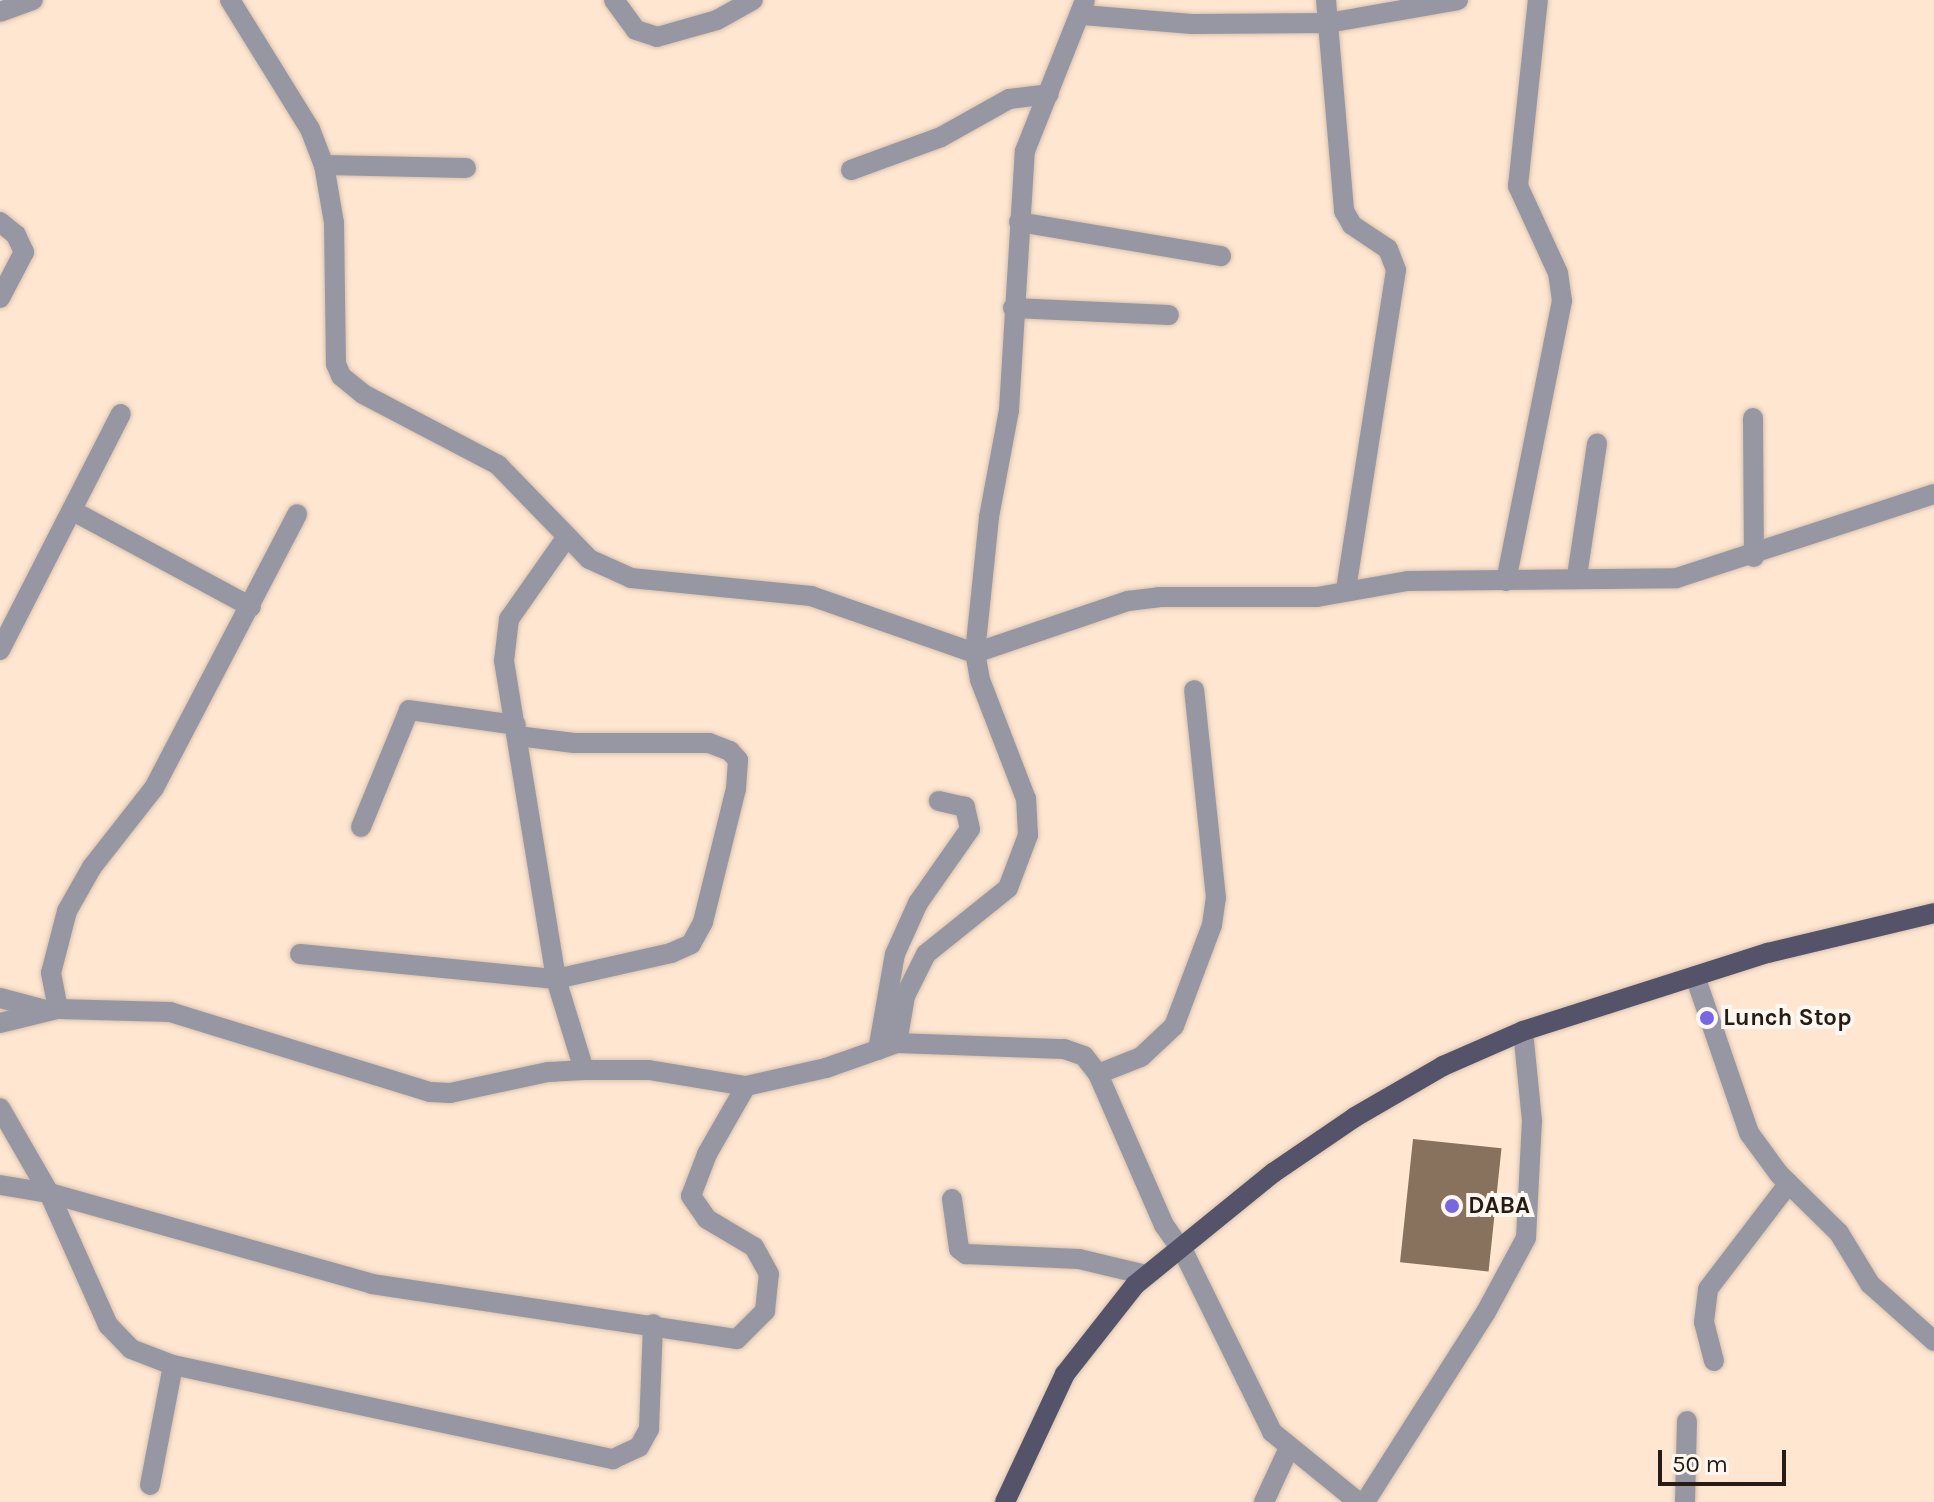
<!DOCTYPE html>
<style>
body{margin:0}
#map{position:relative;width:1934px;height:1502px;overflow:hidden;background:#fee6d1;font-family:Karla,sans-serif}
div>[style]{position:absolute}
.building>*{inset:0;background:#89725d;transform-origin:0 0}
.roads{filter:drop-shadow(0 0 2px #d7c2af) drop-shadow(0 0 2px #d7c2af)}
.minor>*{height:20px;margin:-10px;padding:0 10px;transform-origin:10px;border-radius:10px;background:#9797a4}
.major>*{height:20px;margin:-10px;padding:0 10px;transform-origin:10px;border-radius:10px;background:#545369}
.dots>*{width:22px;height:22px;translate:-50% -50%;box-sizing:border-box;border:4px solid #fdf7f2;border-radius:50%}
span{translate:-50% -50%;white-space:nowrap;text-align:center;line-height:1.15;-webkit-text-stroke:8px #fdf7f2;paint-order:stroke}
.poi-label{font-size:24px;color:#271c13;font-weight:700}
.left{translate:0 -50%;text-align:left}
.scale{position:absolute;left:1658px;top:1450px;width:128px;height:36px;box-sizing:border-box;border:4px solid #271c13;border-top:0;padding-left:10px;font-size:24px;line-height:28px;white-space:nowrap;color:#271c13;-webkit-text-stroke:6px #fdf7f2;paint-order:stroke}
</style>
<div id="map">
<div class="building">
<i style="left:1413px;top:1139px;width:89px;height:124px;rotate:6deg"></i>
</div>
<div class="roads">
<div class="minor">
<i style="left:230px;top:0;width:152px;rotate:58.2deg"></i>
<i style="left:310px;top:129px;width:39px;rotate:69deg"></i>
<i style="left:324px;top:165px;width:59px;rotate:80.2deg"></i>
<i style="left:334px;top:223px;width:141px;rotate:89.2deg"></i>
<i style="left:336px;top:364px;width:13px;rotate:67deg"></i>
<i style="left:341px;top:376px;width:28px;rotate:39deg"></i>
<i style="left:363px;top:394px;width:153px;rotate:27.7deg"></i>
<i style="left:498px;top:465px;width:131px;rotate:45.9deg"></i>
<i style="left:589px;top:559px;width:46px;rotate:24.3deg"></i>
<i style="left:631px;top:578px;width:181px;rotate:5.7deg"></i>
<i style="left:811px;top:596px;width:174px;rotate:19.2deg"></i>
<i style="left:975px;top:653px;width:162px;rotate:-18.8deg"></i>
<i style="left:1128px;top:601px;width:31px;rotate:-7deg"></i>
<i style="left:1159px;top:597px;width:158px"></i>
<i style="left:1317px;top:597px;width:92px;rotate:-10deg"></i>
<i style="left:1408px;top:581px;width:269px;rotate:-0.6deg"></i>
<i style="left:1677px;top:578px;width:270px;rotate:-18.1deg"></i>
<i style="left:614px;top:0;width:37px;rotate:54deg"></i>
<i style="left:636px;top:30px;width:22px;rotate:18deg"></i>
<i style="left:657px;top:37px;width:62px;rotate:-15.8deg"></i>
<i style="left:717px;top:20px;width:41px;rotate:-29.1deg"></i>
<i style="left:1326px;top:0;width:212px;rotate:85.1deg"></i>
<i style="left:1344px;top:211px;width:16px;rotate:60deg"></i>
<i style="left:1352px;top:225px;width:43px;rotate:33.7deg"></i>
<i style="left:1388px;top:249px;width:22px;rotate:69deg"></i>
<i style="left:1396px;top:270px;width:324px;rotate:98.9deg"></i>
<i style="left:0;top:12px;width:35px;rotate:-20deg"></i>
<i style="left:1083px;top:15px;width:109px;rotate:4.7deg"></i>
<i style="left:1192px;top:24px;width:136px;rotate:-0.4deg"></i>
<i style="left:1328px;top:23px;width:132px;rotate:-10deg"></i>
<i style="left:324px;top:165px;width:142px;rotate:1.2deg"></i>
<i style="left:851px;top:170px;width:96px;rotate:-20.1deg"></i>
<i style="left:941px;top:137px;width:78px;rotate:-29.2deg"></i>
<i style="left:1009px;top:99px;width:40px;rotate:-7.1deg"></i>
<i style="left:0;top:222px;width:21px;rotate:39deg"></i>
<i style="left:16px;top:235px;width:19px;rotate:65deg"></i>
<i style="left:24px;top:252px;width:52px;rotate:117.6deg"></i>
<i style="left:1019px;top:222px;width:205px;rotate:9.6deg"></i>
<i style="left:1013px;top:308px;width:156px;rotate:2.6deg"></i>
<i style="left:1753px;top:418px;width:139px;rotate:89.6deg"></i>
<i style="left:73px;top:511px;width:202px;rotate:28.3deg"></i>
<i style="left:566px;top:538px;width:99px;rotate:125.1deg"></i>
<i style="left:509px;top:619px;width:42px;rotate:96.8deg"></i>
<i style="left:504px;top:661px;width:322px;rotate:80.7deg"></i>
<i style="left:556px;top:979px;width:95px;rotate:72.9deg"></i>
<i style="left:1577px;top:576px;width:134px;rotate:-81.4deg"></i>
<i style="left:1506px;top:581px;width:286px;rotate:-78.7deg"></i>
<i style="left:1562px;top:301px;width:28px;rotate:-98deg"></i>
<i style="left:1558px;top:273px;width:96px;rotate:-114.7deg"></i>
<i style="left:1518px;top:186px;width:187px;rotate:-83.9deg"></i>
<i style="left:0;top:650px;width:265px;rotate:-62.9deg"></i>
<i style="left:361px;top:827px;width:126px;rotate:-67.7deg"></i>
<i style="left:409px;top:710px;width:108px;rotate:8deg"></i>
<i style="left:300px;top:954px;width:257px;rotate:5.6deg"></i>
<i style="left:556px;top:979px;width:118px;rotate:-12.7deg"></i>
<i style="left:671px;top:953px;width:22px;rotate:-24deg"></i>
<i style="left:691px;top:944px;width:25px;rotate:-61deg"></i>
<i style="left:703px;top:922px;width:137px;rotate:-76.1deg"></i>
<i style="left:736px;top:789px;width:29px;rotate:-86deg"></i>
<i style="left:738px;top:760px;width:12px;rotate:-132deg"></i>
<i style="left:730px;top:751px;width:22px;rotate:-159deg"></i>
<i style="left:709px;top:743px;width:135px;rotate:180deg"></i>
<i style="left:574px;top:743px;width:56px;rotate:-172.9deg"></i>
<i style="left:1695px;top:976px;width:166px;rotate:71deg"></i>
<i style="left:1749px;top:1133px;width:51px;rotate:53.8deg"></i>
<i style="left:1779px;top:1174px;width:84px;rotate:44.5deg"></i>
<i style="left:1839px;top:1233px;width:60px;rotate:58.7deg"></i>
<i style="left:1870px;top:1284px;width:86px;rotate:41.7deg"></i>
<i style="left:0;top:998px;width:48px;rotate:14.6deg"></i>
<i style="left:58px;top:1009px;width:37px;rotate:-101deg"></i>
<i style="left:51px;top:973px;width:64px;rotate:-75.5deg"></i>
<i style="left:67px;top:911px;width:51px;rotate:-60.4deg"></i>
<i style="left:92px;top:867px;width:100px;rotate:-51.9deg"></i>
<i style="left:154px;top:788px;width:309px;rotate:-62.4deg"></i>
<i style="left:0;top:1023px;width:60px;rotate:-13.6deg"></i>
<i style="left:58px;top:1009px;width:112px;rotate:1.5deg"></i>
<i style="left:170px;top:1012px;width:272px;rotate:17.1deg"></i>
<i style="left:430px;top:1092px;width:20px;rotate:3deg"></i>
<i style="left:450px;top:1093px;width:100px;rotate:-12.1deg"></i>
<i style="left:548px;top:1072px;width:36px;rotate:-3deg"></i>
<i style="left:584px;top:1070px;width:65px"></i>
<i style="left:649px;top:1070px;width:98px;rotate:9.4deg"></i>
<i style="left:746px;top:1086px;width:82px;rotate:-12.7deg"></i>
<i style="left:826px;top:1068px;width:75px;rotate:-19.4deg"></i>
<i style="left:897px;top:1043px;width:167px;rotate:2.1deg"></i>
<i style="left:1064px;top:1049px;width:21px;rotate:19deg"></i>
<i style="left:1084px;top:1056px;width:23px;rotate:52deg"></i>
<i style="left:1098px;top:1074px;width:165px;rotate:66.4deg"></i>
<i style="left:1164px;top:1225px;width:39px;rotate:55deg"></i>
<i style="left:1186px;top:1257px;width:195px;rotate:63.8deg"></i>
<i style="left:1272px;top:1432px;width:111px;rotate:39.1deg"></i>
<i style="left:897px;top:1043px;width:48px;rotate:-80.3deg"></i>
<i style="left:905px;top:996px;width:47px;rotate:-63.4deg"></i>
<i style="left:926px;top:954px;width:105px;rotate:-38.8deg"></i>
<i style="left:1008px;top:888px;width:57px;rotate:-69.3deg"></i>
<i style="left:1028px;top:835px;width:36px;rotate:-93deg"></i>
<i style="left:1026px;top:799px;width:128px;rotate:-111.1deg"></i>
<i style="left:980px;top:680px;width:27px;rotate:-100deg"></i>
<i style="left:975px;top:653px;width:137px;rotate:-84.1deg"></i>
<i style="left:989px;top:517px;width:109px;rotate:-79.4deg"></i>
<i style="left:1009px;top:410px;width:259px;rotate:-86.5deg"></i>
<i style="left:1025px;top:151px;width:162px;rotate:-68.3deg"></i>
<i style="left:878px;top:1050px;width:97px;rotate:-80deg"></i>
<i style="left:895px;top:954px;width:56px;rotate:-65.7deg"></i>
<i style="left:918px;top:903px;width:90px;rotate:-54.9deg"></i>
<i style="left:970px;top:829px;width:23px;rotate:-103deg"></i>
<i style="left:965px;top:807px;width:27px;rotate:-167deg"></i>
<i style="left:1098px;top:1074px;width:46px;rotate:-21.6deg"></i>
<i style="left:1141px;top:1057px;width:45px;rotate:-43.2deg"></i>
<i style="left:1174px;top:1026px;width:108px;rotate:-69.4deg"></i>
<i style="left:1212px;top:925px;width:27px;rotate:-82deg"></i>
<i style="left:1216px;top:898px;width:209px;rotate:-96deg"></i>
<i style="left:0;top:1108px;width:98px;rotate:60deg"></i>
<i style="left:49px;top:1193px;width:145px;rotate:65.9deg"></i>
<i style="left:108px;top:1325px;width:33px;rotate:46deg"></i>
<i style="left:131px;top:1349px;width:45px;rotate:20.9deg"></i>
<i style="left:173px;top:1365px;width:450px;rotate:12.1deg"></i>
<i style="left:613px;top:1459px;width:29px;rotate:-25deg"></i>
<i style="left:639px;top:1447px;width:21px;rotate:-61deg"></i>
<i style="left:649px;top:1429px;width:105px;rotate:-87.8deg"></i>
<i style="left:0;top:1185px;width:50px;rotate:9.3deg"></i>
<i style="left:49px;top:1193px;width:336px;rotate:15.7deg"></i>
<i style="left:372px;top:1284px;width:369px;rotate:8.6deg"></i>
<i style="left:737px;top:1339px;width:40px;rotate:-45deg"></i>
<i style="left:765px;top:1311px;width:37px;rotate:-84deg"></i>
<i style="left:769px;top:1274px;width:31px;rotate:-119deg"></i>
<i style="left:754px;top:1247px;width:55px;rotate:-149.2deg"></i>
<i style="left:707px;top:1219px;width:28px;rotate:-125deg"></i>
<i style="left:691px;top:1196px;width:45px;rotate:-69.1deg"></i>
<i style="left:707px;top:1154px;width:78px;rotate:-60.2deg"></i>
<i style="left:952px;top:1199px;width:50px;rotate:82deg"></i>
<i style="left:959px;top:1249px;width:9px;rotate:36deg"></i>
<i style="left:966px;top:1254px;width:113px;rotate:2.5deg"></i>
<i style="left:1079px;top:1259px;width:69px;rotate:13.4deg"></i>
<i style="left:1714px;top:1361px;width:40px;rotate:-104.4deg"></i>
<i style="left:1704px;top:1322px;width:33px;rotate:-83deg"></i>
<i style="left:1708px;top:1289px;width:133px;rotate:-52.6deg"></i>
<i style="left:150px;top:1485px;width:122px;rotate:-79.1deg"></i>
<i style="left:1264px;top:1502px;width:60px;rotate:-65.2deg"></i>
<i style="left:1365px;top:1502px;width:225px;rotate:-57.5deg"></i>
<i style="left:1486px;top:1312px;width:84px;rotate:-61.6deg"></i>
<i style="left:1526px;top:1238px;width:117px;rotate:-87.1deg"></i>
<i style="left:1532px;top:1121px;width:90px;rotate:-95.7deg"></i>
<i style="left:1685px;top:1502px;width:81px;rotate:-88.6deg"></i>
</div>
<div class="major">
<i style="left:1005px;top:1502px;width:141px;rotate:-64.9deg"></i>
<i style="left:1065px;top:1374px;width:113px;rotate:-51.8deg"></i>
<i style="left:1135px;top:1285px;width:178px;rotate:-39.1deg"></i>
<i style="left:1273px;top:1173px;width:99px;rotate:-34.3deg"></i>
<i style="left:1355px;top:1117px;width:102px;rotate:-30.1deg"></i>
<i style="left:1443px;top:1066px;width:87px;rotate:-23.6deg"></i>
<i style="left:1523px;top:1031px;width:257px;rotate:-17.7deg"></i>
<i style="left:1768px;top:953px;width:171px;rotate:-13.5deg"></i>
</div>
</div>
<div class="dots">
<i style="left:1707px;top:1018px;background:#7967e2"></i>
<i style="left:1452px;top:1206px;background:#7967e2"></i>
</div>
<div class="poi-label">
<span class="left" style="left:1723px;top:1018px">Lunch Stop</span>
<span class="left" style="left:1468px;top:1206px">DABA</span>
</div>
<div class="scale">50 m</div>
</div>
